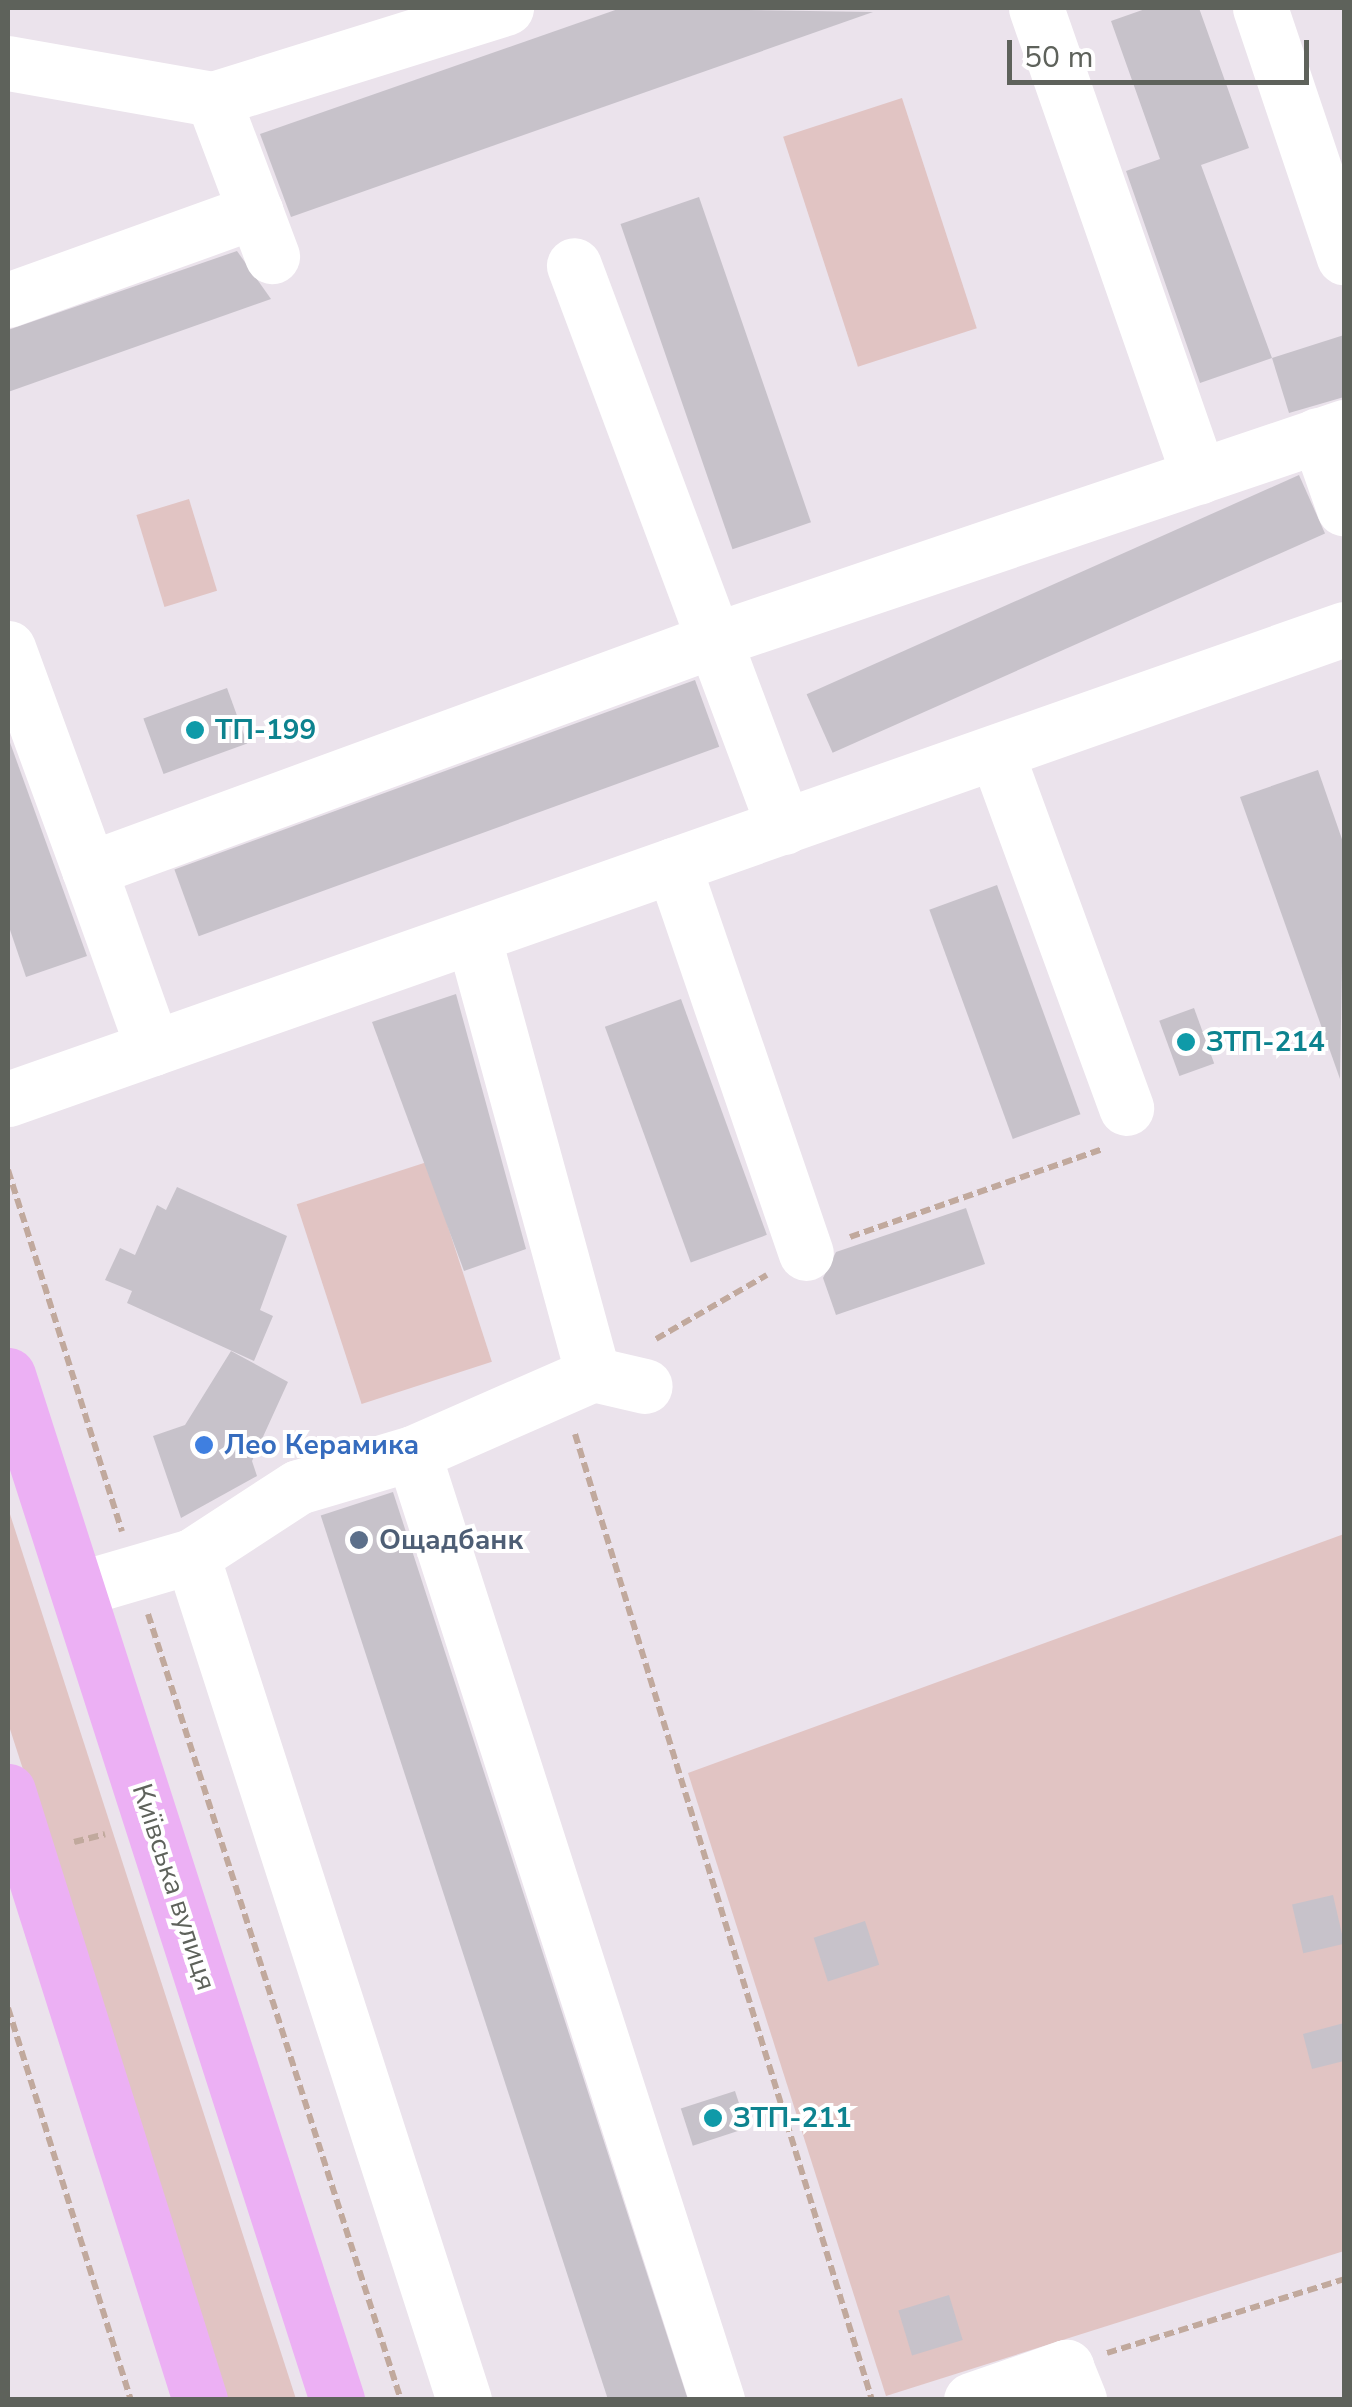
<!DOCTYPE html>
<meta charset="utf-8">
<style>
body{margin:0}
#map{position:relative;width:1352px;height:2407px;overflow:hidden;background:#ebe3ec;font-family:"Nunito Sans",sans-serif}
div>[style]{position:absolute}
.green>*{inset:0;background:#e1c4c3;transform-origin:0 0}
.building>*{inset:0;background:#c7c2ca;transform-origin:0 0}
.path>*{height:6px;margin-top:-3px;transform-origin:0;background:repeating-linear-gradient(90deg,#c1a99d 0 10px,transparent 0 15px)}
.minor>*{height:55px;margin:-27.5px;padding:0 27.5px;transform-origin:27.5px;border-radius:27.5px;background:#fff}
.major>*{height:55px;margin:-27.5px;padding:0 27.5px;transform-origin:27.5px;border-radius:27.5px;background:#ecb0f4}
.dots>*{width:28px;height:28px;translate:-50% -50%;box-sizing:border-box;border:5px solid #fff;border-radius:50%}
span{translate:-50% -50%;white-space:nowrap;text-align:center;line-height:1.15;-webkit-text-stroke:8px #fff;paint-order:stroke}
.culture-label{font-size:28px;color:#0d838f;font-weight:700}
.left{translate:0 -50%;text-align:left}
.shop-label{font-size:28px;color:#366cbe;font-weight:700}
.service-label{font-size:28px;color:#4e5e75;font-weight:700}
.street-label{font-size:28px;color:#5e625b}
.frame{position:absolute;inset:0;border:10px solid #5e625b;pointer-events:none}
.scale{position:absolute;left:1007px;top:40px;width:302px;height:45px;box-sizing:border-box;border:5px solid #5e625b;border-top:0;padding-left:12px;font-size:30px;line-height:35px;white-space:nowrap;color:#5e625b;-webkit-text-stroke:8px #fff;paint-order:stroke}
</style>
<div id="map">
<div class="green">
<i style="left:902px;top:98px;width:242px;height:125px;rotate:72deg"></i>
<i style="left:189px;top:499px;width:96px;height:55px;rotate:73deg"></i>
<i style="left:427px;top:1162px;width:210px;height:137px;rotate:72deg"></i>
<i style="clip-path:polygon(8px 1508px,296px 2399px,227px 2399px,8px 1723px)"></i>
<i style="clip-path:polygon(1344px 1534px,1344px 2251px,886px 2396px,688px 1773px)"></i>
</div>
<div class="building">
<i style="clip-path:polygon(621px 8px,873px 12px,291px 217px,260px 134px)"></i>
<i style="clip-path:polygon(1148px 8px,1199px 8px,1249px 148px,1201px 165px,1272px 358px,1200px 383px,1126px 171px,1160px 159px,1111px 21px)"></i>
<i style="left:699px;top:197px;width:344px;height:83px;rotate:71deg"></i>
<i style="clip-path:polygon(237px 251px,271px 299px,8px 392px,8px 330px)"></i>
<i style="clip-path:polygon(1344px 335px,1344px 397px,1289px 413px,1272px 358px)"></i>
<i style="left:1299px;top:475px;width:64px;height:539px;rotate:66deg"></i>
<i style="left:695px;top:680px;width:71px;height:554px;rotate:70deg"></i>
<i style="left:227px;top:688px;width:59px;height:89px;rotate:70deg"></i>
<i style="clip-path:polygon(8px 737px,87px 956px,26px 977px,8px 924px)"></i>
<i style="clip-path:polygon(1318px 770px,1344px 845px,1340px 1079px,1240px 797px)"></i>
<i style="left:997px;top:885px;width:244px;height:72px;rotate:70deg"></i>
<i style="clip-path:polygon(456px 994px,526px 1249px,464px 1271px,372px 1022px)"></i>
<i style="left:681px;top:999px;width:251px;height:81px;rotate:70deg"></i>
<i style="left:1194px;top:1008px;width:59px;height:37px;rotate:70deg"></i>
<i style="clip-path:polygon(177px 1187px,287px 1236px,260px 1310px,273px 1316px,254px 1361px,127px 1303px,132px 1291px,105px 1280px,120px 1248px,135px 1255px,157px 1205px,166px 1210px)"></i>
<i style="clip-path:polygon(966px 1208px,985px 1264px,836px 1315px,823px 1278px,836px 1252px)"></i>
<i style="clip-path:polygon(231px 1351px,288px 1382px,252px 1461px,257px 1476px,181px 1518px,153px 1436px,185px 1425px)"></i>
<i style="left:393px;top:1492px;width:953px;height:76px;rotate:72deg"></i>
<i style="left:1333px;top:1895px;width:50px;height:42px;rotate:77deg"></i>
<i style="left:865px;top:1921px;width:46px;height:54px;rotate:72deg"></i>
<i style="clip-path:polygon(1344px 2023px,1344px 2061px,1312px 2069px,1303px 2034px)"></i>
<i style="left:735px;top:2091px;width:39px;height:57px;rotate:72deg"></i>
<i style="left:949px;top:2295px;width:47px;height:53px;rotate:73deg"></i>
</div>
<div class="path">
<i style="left:8px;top:1170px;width:379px;rotate:72.5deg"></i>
<i style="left:850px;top:1237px;width:268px;rotate:-19.2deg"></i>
<i style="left:656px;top:1339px;width:128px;rotate:-30deg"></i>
<i style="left:575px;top:1434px;width:1011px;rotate:72.91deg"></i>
<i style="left:148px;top:1614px;width:826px;rotate:72.16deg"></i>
<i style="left:74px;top:1842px;width:32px;rotate:-14deg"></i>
<i style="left:8px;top:2008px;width:411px;rotate:72.6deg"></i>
<i style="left:1107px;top:2353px;width:248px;rotate:-17.3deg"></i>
</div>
<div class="minor">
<i style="left:1036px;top:8px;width:496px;rotate:70.8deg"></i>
<i style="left:1260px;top:8px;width:263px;rotate:71.4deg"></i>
<i style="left:8px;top:63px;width:208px;rotate:10deg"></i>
<i style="left:213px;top:99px;width:307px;rotate:-17.3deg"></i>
<i style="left:213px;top:99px;width:168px;rotate:69.4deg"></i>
<i style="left:8px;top:300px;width:263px;rotate:-19.8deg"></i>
<i style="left:1318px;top:435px;width:78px;rotate:70.6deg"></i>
<i style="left:8px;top:648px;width:235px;rotate:69.9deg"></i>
<i style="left:996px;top:752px;width:379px;rotate:69.9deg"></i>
<i style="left:784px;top:827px;width:200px;rotate:-110.5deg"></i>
<i style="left:714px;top:640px;width:665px;rotate:-18.68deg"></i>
<i style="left:673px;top:865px;width:410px;rotate:71.1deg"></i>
<i style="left:473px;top:936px;width:454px;rotate:74.7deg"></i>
<i style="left:593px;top:1374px;width:53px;rotate:13deg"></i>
<i style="left:153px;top:1048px;width:190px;rotate:-109.7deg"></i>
<i style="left:89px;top:869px;width:666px;rotate:-20.12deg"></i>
<i style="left:714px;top:640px;width:400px;rotate:-110.5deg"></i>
<i style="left:8px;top:1099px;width:1416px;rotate:-19.38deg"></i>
<i style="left:413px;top:1453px;width:197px;rotate:-23.7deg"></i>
<i style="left:79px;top:1589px;width:118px;rotate:-16.3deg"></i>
<i style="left:464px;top:2400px;width:887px;rotate:-107.86deg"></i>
<i style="left:192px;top:1556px;width:126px;rotate:-33.1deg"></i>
<i style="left:298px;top:1487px;width:120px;rotate:-16.5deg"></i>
<i style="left:413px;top:1453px;width:995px;rotate:72.2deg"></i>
<i style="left:971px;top:2400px;width:101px;rotate:-19.2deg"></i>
<i style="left:1066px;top:2367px;width:35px;rotate:68deg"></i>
</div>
<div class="major">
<i style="left:8px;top:1375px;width:1077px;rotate:72.2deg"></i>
<i style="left:8px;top:1791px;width:639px;rotate:72.5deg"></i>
</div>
<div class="dots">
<i style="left:195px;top:730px;background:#0f9aa8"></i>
<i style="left:1186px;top:1042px;background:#0f9aa8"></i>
<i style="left:204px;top:1445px;background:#3f7fe0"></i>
<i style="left:359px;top:1540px;background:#5c6f8a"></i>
<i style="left:713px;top:2118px;background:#0f9aa8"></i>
</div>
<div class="culture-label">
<span class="left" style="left:215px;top:730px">ТП-199</span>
<span class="left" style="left:1206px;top:1042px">ЗТП-214</span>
<span class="left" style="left:733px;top:2118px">ЗТП-211</span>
</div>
<div class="shop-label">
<span class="left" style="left:224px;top:1445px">Лео Керамика</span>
</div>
<div class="service-label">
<span class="left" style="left:379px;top:1540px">Ощадбанк</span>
</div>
<div class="street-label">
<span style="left:174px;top:1887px;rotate:72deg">Київська вулиця</span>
</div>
<div class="frame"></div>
<div class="scale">50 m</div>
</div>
